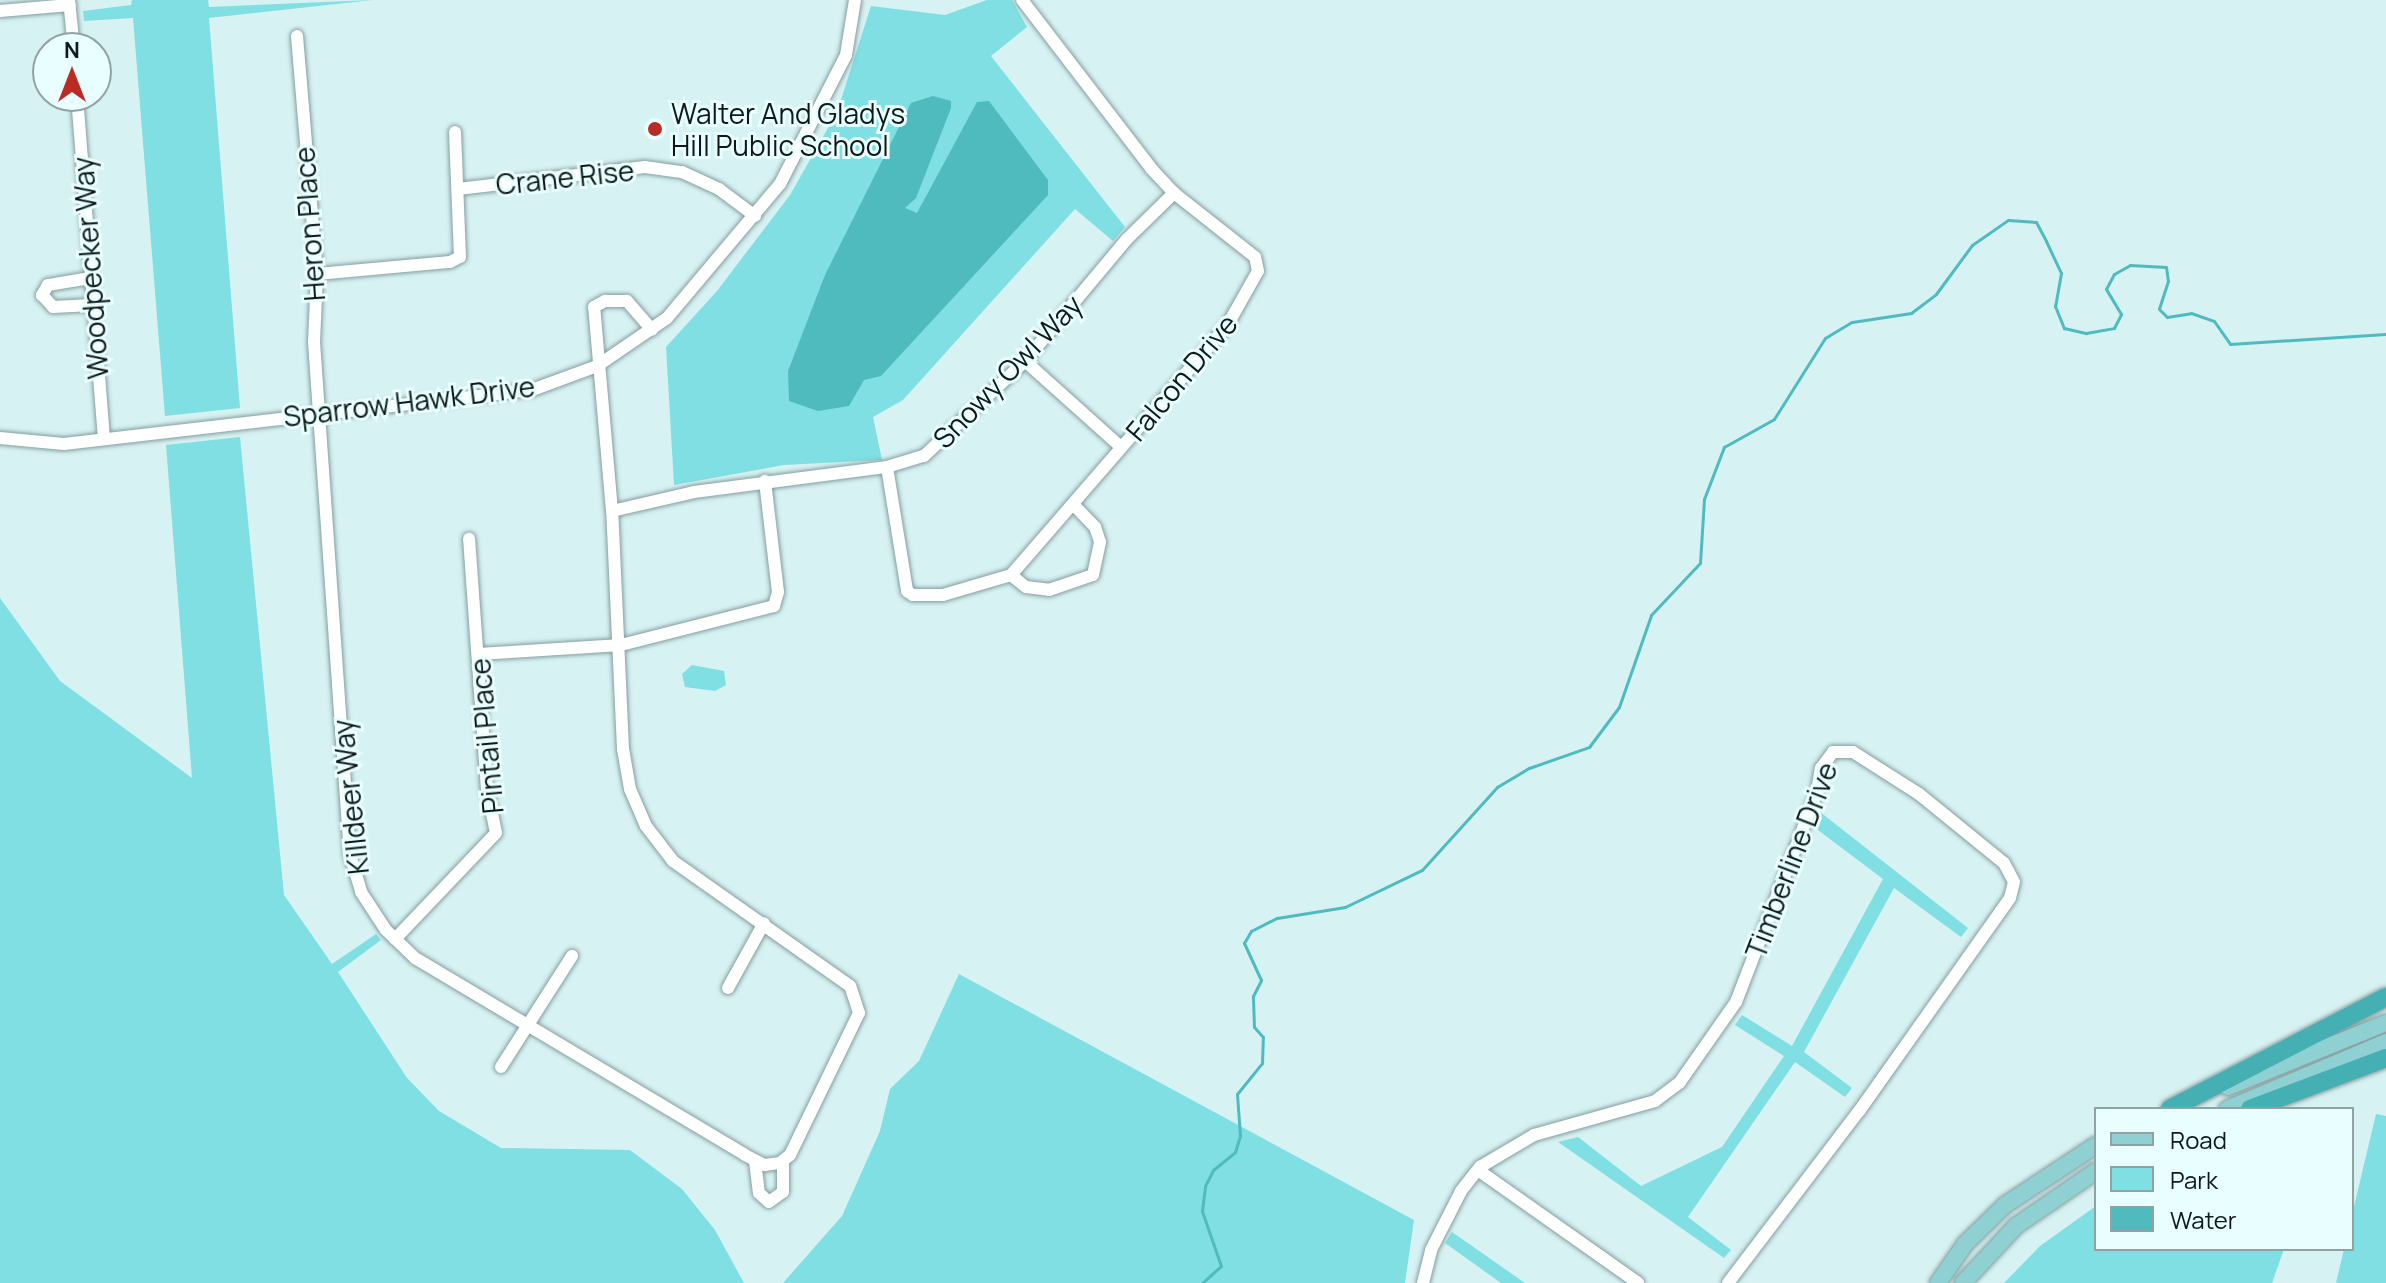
<!DOCTYPE html>
<style>
body{margin:0}
#map{position:relative;width:2386px;height:1283px;overflow:hidden;background:#d7f2f3;font-family:Manrope,sans-serif}
div>[style]{position:absolute}
.green>*{inset:0;background:#7fdfe2}
.water>*{inset:0;background:#4fbbbf}
.stream>*{height:3px;margin:-1.5px;padding:0 1.5px;transform-origin:1.5px;border-radius:1.5px;background:#4fbbbf}
.roads{filter:drop-shadow(0 0 2px #859e9f) drop-shadow(0 0 2px #859e9f)}
.minor>*{height:12px;margin:-6px;padding:0 6px;transform-origin:6px;border-radius:6px;background:#fff}
.major>*{height:16px;margin:-8px;padding:0 8px;transform-origin:8px;border-radius:8px;background:#8fd0d2}
.highway>*{height:18px;margin:-9px;padding:0 9px;transform-origin:9px;border-radius:9px;background:#44b0b4}
.dots>*{width:22px;height:22px;translate:-50% -50%;box-sizing:border-box;border:4px solid #e8feff;border-radius:50%}
span{translate:-50% -50%;white-space:nowrap;text-align:center;line-height:1.15;-webkit-text-stroke:6px #e8feff;paint-order:stroke}
.poi-label{font-size:28px;color:#0f1919}
.left{translate:0 -50%;text-align:left}
.street-label{font-size:28px;color:#0f1919}
.legend{position:absolute;left:2094px;top:1107px;width:260px;height:144px;box-sizing:border-box;background:#e8feff;border:2px solid #91a2a3;margin:0;padding:10px 14px;list-style:none;font-size:24px;color:#0f1919}
.legend li{display:flex;align-items:center;gap:16px;height:40px}
.legend b{width:40px;border:2px solid #91a2a3}
.north{position:absolute;left:32px;top:32px;width:80px;height:80px;box-sizing:border-box;background:#e8feff;border:2px solid #91a2a3;border-radius:50%;rotate:0deg;font-size:22px;font-weight:700;line-height:32px;text-align:center;color:#0f1919}
.north::after{content:'';display:block;margin:auto;width:28px;height:36px;background:#ba2c23;clip-path:polygon(50% 0,100% 100%,50% 72%,0 100%)}
</style>
<div id="map">
<div class="green">
<i style="clip-path:polygon(132px 0,208px 0,209px 7px,373px 0,209px 18px,240px 408px,165px 416px,133px 18px,84px 21px,83px 11px,131px 5px)"></i>
<i style="clip-path:polygon(987px 0,1012px 0,1027px 27px,991px 56px,1125px 227px,1113px 241px,1075px 209px,903px 400px,873px 417px,882px 460px,784px 465px,674px 485px,666px 347px,717px 291px,790px 195px,837px 112px,871px 6px,945px 15px)"></i>
<i style="clip-path:polygon(240px 437px,284px 895px,332px 964px,376px 934px,381px 940px,338px 972px,407px 1078px,439px 1111px,501px 1148px,630px 1150px,682px 1189px,715px 1230px,744px 1283px,0 1283px,0 598px,60px 681px,192px 778px,166px 445px)"></i>
<i style="clip-path:polygon(692px 665px,724px 671px,726px 685px,715px 691px,685px 687px,682px 674px)"></i>
<i style="clip-path:polygon(1820px 812px,1968px 928px,1961px 937px,1894px 888px,1804px 1052px,1852px 1088px,1845px 1097px,1795px 1062px,1688px 1217px,1731px 1250px,1724px 1258px,1558px 1142px,1578px 1137px,1641px 1186px,1722px 1147px,1784px 1056px,1735px 1025px,1742px 1015px,1792px 1046px,1883px 879px,1814px 827px)"></i>
<i style="clip-path:polygon(959px 974px,1414px 1220px,1405px 1283px,783px 1283px,842px 1216px,880px 1131px,890px 1089px,919px 1061px)"></i>
<i style="clip-path:polygon(2376px 1114px,2386px 1116px,2386px 1283px,2336px 1283px,2344px 1249px,2352px 1249px,2352px 1215px)"></i>
<i style="clip-path:polygon(2096px 1206px,2096px 1249px,2284px 1249px,2272px 1283px,2004px 1283px,2040px 1246px)"></i>
<i style="clip-path:polygon(1452px 1232px,1525px 1283px,1501px 1283px,1445px 1243px)"></i>
</div>
<div class="water">
<i style="clip-path:polygon(933px 96px,951px 101px,951px 108px,916px 198px,905px 208px,917px 213px,977px 102px,989px 101px,1048px 180px,1048px 195px,881px 376px,864px 380px,849px 406px,818px 411px,789px 401px,788px 371px,825px 275px,911px 103px)"></i>
</div>
<div class="stream">
<i style="left:1202px;top:1283px;width:25px;rotate:-42deg"></i>
<i style="left:1221px;top:1266px;width:58px;rotate:-109.1deg"></i>
<i style="left:1202px;top:1211px;width:25px;rotate:-83deg"></i>
<i style="left:1205px;top:1186px;width:18px;rotate:-63deg"></i>
<i style="left:1213px;top:1170px;width:28px;rotate:-39deg"></i>
<i style="left:1235px;top:1152px;width:17px;rotate:-73deg"></i>
<i style="left:1240px;top:1136px;width:42px;rotate:-94.1deg"></i>
<i style="left:1237px;top:1094px;width:40px;rotate:-51deg"></i>
<i style="left:1262px;top:1063px;width:26px;rotate:-88deg"></i>
<i style="left:1263px;top:1037px;width:13px;rotate:-132deg"></i>
<i style="left:1254px;top:1027px;width:31px;rotate:-92deg"></i>
<i style="left:1253px;top:996px;width:18px;rotate:-63deg"></i>
<i style="left:1261px;top:980px;width:41px;rotate:-114.7deg"></i>
<i style="left:1244px;top:943px;width:14px;rotate:-60deg"></i>
<i style="left:1251px;top:931px;width:29px;rotate:-27deg"></i>
<i style="left:1277px;top:918px;width:69px;rotate:-9.2deg"></i>
<i style="left:1345px;top:907px;width:85px;rotate:-25.7deg"></i>
<i style="left:1422px;top:870px;width:112px;rotate:-47.9deg"></i>
<i style="left:1497px;top:787px;width:37px;rotate:-31deg"></i>
<i style="left:1529px;top:768px;width:64px;rotate:-19.3deg"></i>
<i style="left:1589px;top:747px;width:50px;rotate:-53.1deg"></i>
<i style="left:1619px;top:707px;width:97px;rotate:-70.8deg"></i>
<i style="left:1651px;top:615px;width:71px;rotate:-46.7deg"></i>
<i style="left:1700px;top:563px;width:64px;rotate:-86.4deg"></i>
<i style="left:1704px;top:499px;width:56px;rotate:-69deg"></i>
<i style="left:1724px;top:447px;width:57px;rotate:-29.2deg"></i>
<i style="left:1774px;top:419px;width:96px;rotate:-57.8deg"></i>
<i style="left:1825px;top:338px;width:31px;rotate:-31deg"></i>
<i style="left:1852px;top:322px;width:60px;rotate:-8.7deg"></i>
<i style="left:1911px;top:313px;width:31px;rotate:-37deg"></i>
<i style="left:1936px;top:294px;width:61px;rotate:-53.7deg"></i>
<i style="left:1972px;top:245px;width:44px;rotate:-34.8deg"></i>
<i style="left:2008px;top:220px;width:28px;rotate:4deg"></i>
<i style="left:2036px;top:222px;width:21px;rotate:62deg"></i>
<i style="left:2046px;top:241px;width:35px;rotate:65deg"></i>
<i style="left:2061px;top:273px;width:34px;rotate:100deg"></i>
<i style="left:2055px;top:306px;width:24px;rotate:68deg"></i>
<i style="left:2064px;top:328px;width:23px;rotate:13deg"></i>
<i style="left:2086px;top:333px;width:28px;rotate:-10deg"></i>
<i style="left:2114px;top:328px;width:16px;rotate:-63deg"></i>
<i style="left:2121px;top:314px;width:29px;rotate:-121deg"></i>
<i style="left:2106px;top:289px;width:17px;rotate:-62deg"></i>
<i style="left:2114px;top:274px;width:18px;rotate:-29deg"></i>
<i style="left:2130px;top:265px;width:36px;rotate:3deg"></i>
<i style="left:2166px;top:267px;width:14px;rotate:82deg"></i>
<i style="left:2168px;top:281px;width:29px;rotate:108deg"></i>
<i style="left:2159px;top:309px;width:11px;rotate:45deg"></i>
<i style="left:2167px;top:317px;width:24px;rotate:-9deg"></i>
<i style="left:2191px;top:313px;width:24px;rotate:19deg"></i>
<i style="left:2214px;top:321px;width:28px;rotate:55deg"></i>
<i style="left:2230px;top:344px;width:156px;rotate:-3.7deg"></i>
</div>
<div class="roads">
<div class="minor">
<i style="left:69px;top:0;width:48px;rotate:84.1deg"></i>
<i style="left:0;top:11px;width:70px;rotate:-4.9deg"></i>
<i style="left:297px;top:36px;width:239px;rotate:85.2deg"></i>
<i style="left:317px;top:274px;width:68px;rotate:92.5deg"></i>
<i style="left:314px;top:342px;width:514px;rotate:85.99deg"></i>
<i style="left:350px;top:855px;width:39px;rotate:73deg"></i>
<i style="left:361px;top:892px;width:45px;rotate:56.7deg"></i>
<i style="left:386px;top:930px;width:40px;rotate:44deg"></i>
<i style="left:415px;top:958px;width:384px;rotate:30.8deg"></i>
<i style="left:745px;top:1155px;width:22px;rotate:27deg"></i>
<i style="left:765px;top:1165px;width:15px;rotate:-8deg"></i>
<i style="left:780px;top:1163px;width:13px;rotate:-39deg"></i>
<i style="left:790px;top:1155px;width:158px;rotate:-64.1deg"></i>
<i style="left:859px;top:1013px;width:28px;rotate:-108deg"></i>
<i style="left:850px;top:986px;width:217px;rotate:-144.8deg"></i>
<i style="left:673px;top:861px;width:44px;rotate:-127.6deg"></i>
<i style="left:646px;top:826px;width:40px;rotate:-113.4deg"></i>
<i style="left:630px;top:789px;width:41px;rotate:-99.9deg"></i>
<i style="left:623px;top:749px;width:238px;rotate:-92.6deg"></i>
<i style="left:612px;top:511px;width:205px;rotate:-95deg"></i>
<i style="left:594px;top:307px;width:13px;rotate:-29deg"></i>
<i style="left:605px;top:301px;width:22px"></i>
<i style="left:627px;top:301px;width:38px;rotate:49deg"></i>
<i style="left:77px;top:96px;width:344px;rotate:85.5deg"></i>
<i style="left:458px;top:189px;width:188px;rotate:-6.7deg"></i>
<i style="left:645px;top:167px;width:37px;rotate:8deg"></i>
<i style="left:682px;top:172px;width:41px;rotate:24.7deg"></i>
<i style="left:719px;top:189px;width:45px;rotate:36.9deg"></i>
<i style="left:317px;top:274px;width:134px;rotate:-5.2deg"></i>
<i style="left:450px;top:262px;width:11px;rotate:-27deg"></i>
<i style="left:460px;top:257px;width:125px;rotate:-92.3deg"></i>
<i style="left:90px;top:278px;width:43px;rotate:170.5deg"></i>
<i style="left:48px;top:285px;width:12px;rotate:121deg"></i>
<i style="left:42px;top:295px;width:16px;rotate:47deg"></i>
<i style="left:53px;top:307px;width:39px;rotate:-3deg"></i>
<i style="left:1025px;top:361px;width:129px;rotate:41.9deg"></i>
<i style="left:0;top:438px;width:64px;rotate:5.4deg"></i>
<i style="left:64px;top:444px;width:471px;rotate:-6.6deg"></i>
<i style="left:532px;top:390px;width:69px;rotate:-20.3deg"></i>
<i style="left:597px;top:366px;width:85px;rotate:-34.4deg"></i>
<i style="left:667px;top:318px;width:175px;rotate:-49.9deg"></i>
<i style="left:780px;top:184px;width:145px;rotate:-62.9deg"></i>
<i style="left:846px;top:55px;width:56px;rotate:-80.7deg"></i>
<i style="left:887px;top:467px;width:126px;rotate:80.8deg"></i>
<i style="left:907px;top:591px;width:7px;rotate:34deg"></i>
<i style="left:913px;top:595px;width:30px"></i>
<i style="left:943px;top:595px;width:71px;rotate:-16.4deg"></i>
<i style="left:1011px;top:575px;width:330px;rotate:-49.1deg"></i>
<i style="left:1227px;top:326px;width:63px;rotate:-60.6deg"></i>
<i style="left:1258px;top:271px;width:14px;rotate:-102deg"></i>
<i style="left:1255px;top:257px;width:103px;rotate:-141.7deg"></i>
<i style="left:1174px;top:193px;width:34px;rotate:-133deg"></i>
<i style="left:1151px;top:168px;width:212px;rotate:-127.5deg"></i>
<i style="left:612px;top:511px;width:84px;rotate:-13deg"></i>
<i style="left:694px;top:492px;width:195px;rotate:-7.4deg"></i>
<i style="left:887px;top:467px;width:39px;rotate:-17deg"></i>
<i style="left:924px;top:456px;width:139px;rotate:-43.2deg"></i>
<i style="left:1025px;top:361px;width:159px;rotate:-50.1deg"></i>
<i style="left:1127px;top:239px;width:66px;rotate:-44.4deg"></i>
<i style="left:1011px;top:575px;width:19px;rotate:39deg"></i>
<i style="left:1026px;top:587px;width:23px;rotate:7deg"></i>
<i style="left:1049px;top:590px;width:46px;rotate:-18.8deg"></i>
<i style="left:1093px;top:575px;width:34px;rotate:-78deg"></i>
<i style="left:1100px;top:542px;width:16px;rotate:-108deg"></i>
<i style="left:1095px;top:527px;width:30px;rotate:-134deg"></i>
<i style="left:479px;top:654px;width:142px;rotate:-3.6deg"></i>
<i style="left:621px;top:645px;width:158px;rotate:-14.3deg"></i>
<i style="left:774px;top:606px;width:15px;rotate:-74deg"></i>
<i style="left:778px;top:592px;width:112px;rotate:-96.7deg"></i>
<i style="left:395px;top:939px;width:146px;rotate:-46.4deg"></i>
<i style="left:496px;top:833px;width:45px;rotate:-101.6deg"></i>
<i style="left:487px;top:789px;width:251px;rotate:-94.1deg"></i>
<i style="left:728px;top:988px;width:74px;rotate:-61deg"></i>
<i style="left:501px;top:1067px;width:132px;rotate:-57.4deg"></i>
<i style="left:755px;top:1161px;width:32px;rotate:83deg"></i>
<i style="left:759px;top:1193px;width:13px;rotate:42deg"></i>
<i style="left:769px;top:1202px;width:17px;rotate:-36deg"></i>
<i style="left:783px;top:1192px;width:31px;rotate:-90deg"></i>
<i style="left:1478px;top:1170px;width:196px;rotate:35.2deg"></i>
<i style="left:1423px;top:1283px;width:34px;rotate:-76deg"></i>
<i style="left:1431px;top:1250px;width:66px;rotate:-63deg"></i>
<i style="left:1461px;top:1191px;width:31px;rotate:-52deg"></i>
<i style="left:1480px;top:1167px;width:63px;rotate:-30.7deg"></i>
<i style="left:1534px;top:1135px;width:126px;rotate:-15.7deg"></i>
<i style="left:1655px;top:1101px;width:31px;rotate:-37deg"></i>
<i style="left:1680px;top:1082px;width:98px;rotate:-55deg"></i>
<i style="left:1736px;top:1002px;width:225px;rotate:-68.9deg"></i>
<i style="left:1817px;top:792px;width:24px;rotate:-81deg"></i>
<i style="left:1821px;top:768px;width:20px;rotate:-53deg"></i>
<i style="left:1833px;top:752px;width:20px"></i>
<i style="left:1853px;top:752px;width:78px;rotate:32.5deg"></i>
<i style="left:1919px;top:794px;width:109px;rotate:39.1deg"></i>
<i style="left:2004px;top:863px;width:21px;rotate:62deg"></i>
<i style="left:2014px;top:882px;width:16px;rotate:104deg"></i>
<i style="left:2010px;top:898px;width:261px;rotate:125.3deg"></i>
<i style="left:1859px;top:1111px;width:216px;rotate:127.3deg"></i>
</div>
<div class="major">
<i style="left:2228px;top:1087px;width:170px;rotate:-22.1deg"></i>
<i style="left:2227px;top:1109px;width:173px;rotate:-22.8deg"></i>
<i style="left:1938px;top:1283px;width:47px;rotate:-55.3deg"></i>
<i style="left:1965px;top:1244px;width:56px;rotate:-44.3deg"></i>
<i style="left:2005px;top:1205px;width:109px;rotate:-33.4deg"></i>
<i style="left:1963px;top:1283px;width:78px;rotate:-47.1deg"></i>
<i style="left:2016px;top:1226px;width:97px;rotate:-34.5deg"></i>
</div>
<div class="highway">
<i style="left:2170px;top:1109px;width:243px;rotate:-27.4deg"></i>
<i style="left:2250px;top:1109px;width:145px;rotate:-20.6deg"></i>
</div>
</div>
<div class="dots">
<i style="left:655px;top:129px;background:#ba2c23"></i>
</div>
<div class="poi-label">
<span class="left" style="left:671px;top:129px">Walter And Gladys<br>Hill Public School</span>
</div>
<div class="street-label">
<span style="left:565px;top:177px;rotate:-6deg">Crane Rise</span>
<span style="left:309px;top:224px;rotate:-94deg">Heron Place</span>
<span style="left:90px;top:268px;rotate:-94deg">Woodpecker Way</span>
<span style="left:1007px;top:371px;rotate:-46deg">Snowy Owl Way</span>
<span style="left:1181px;top:377px;rotate:-50deg">Falcon Drive</span>
<span style="left:409px;top:401px;rotate:-7deg">Sparrow Hawk Drive</span>
<span style="left:486px;top:736px;rotate:-95deg">Pintail Place</span>
<span style="left:350px;top:797px;rotate:-96deg">Killdeer Way</span>
<span style="left:1791px;top:860px;rotate:-69deg">Timberline Drive</span>
</div>
<ul class="legend">
<li><b style="height:10px;background:#8fd0d2"></b>Road</li>
<li><b style="height:22px;background:#7fdfe2"></b>Park</li>
<li><b style="height:22px;background:#4fbbbf"></b>Water</li>
</ul>
<div class="north">N</div>
</div>
